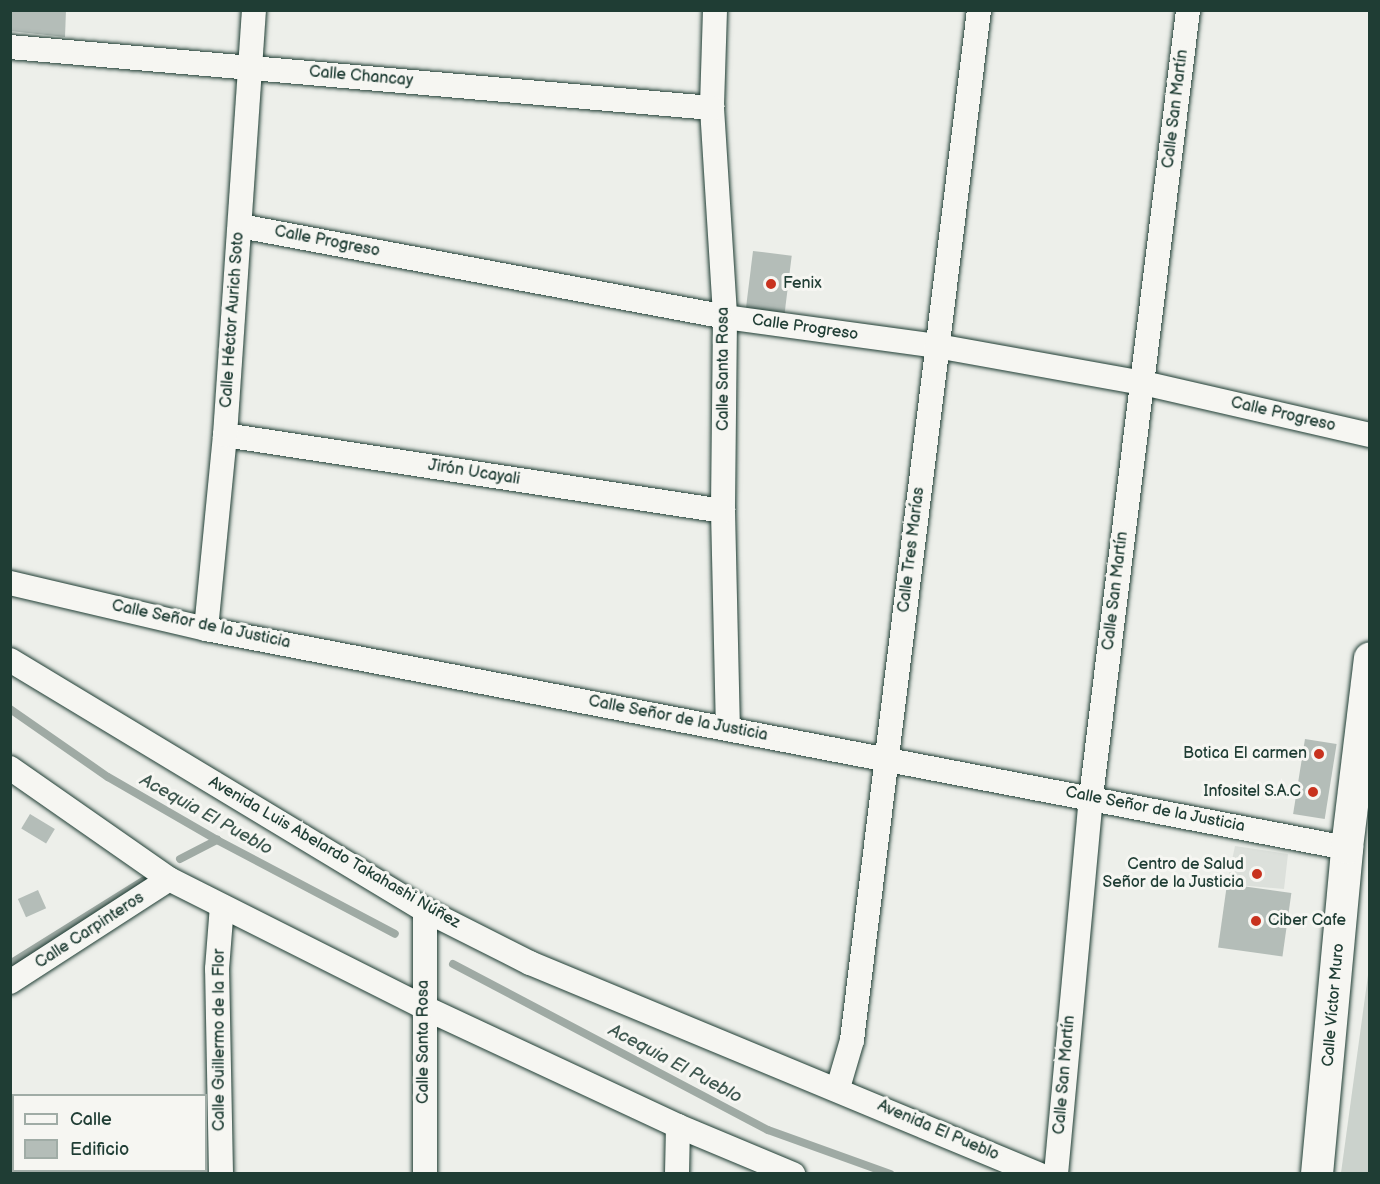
<!DOCTYPE html>
<meta charset="utf-8">
<style>
body{margin:0}
#map{position:relative;width:1380px;height:1184px;overflow:hidden;background:#edefea;font-family:"Balsamiq Sans",sans-serif}
div>[style]{position:absolute}
.built>*{inset:0;background:#dce0db}
.green>*{inset:0;background:#cbd2cc}
.stream>*{height:8px;margin:-4px;padding:0 4px;transform-origin:4px;border-radius:4px;background:#9faaa4}
.building>*{inset:0;background:#b4bdb8;transform-origin:0 0}
.roads{filter:drop-shadow(0 0 2px #1f3d34) drop-shadow(0 0 2px #1f3d34)}
.minor>*{height:24px;margin:-12px;padding:0 12px;transform-origin:12px;border-radius:12px;background:#f6f6f2}
.major>*{height:32px;margin:-16px;padding:0 16px;transform-origin:16px;border-radius:16px;background:#f6f6f2}
.dots>*{width:16px;height:16px;translate:-50% -50%;box-sizing:border-box;border:3px solid #f6f6f2;border-radius:50%}
span{translate:-50% -50%;white-space:nowrap;text-align:center;line-height:1.15;-webkit-text-stroke:6px #f6f6f2;paint-order:stroke}
.street-label{font-size:16px;color:#1f3d34}
.poi-label{font-size:16px;color:#1f3d34}
.left{translate:0 -50%;text-align:left}
.right{translate:-100% -50%;text-align:right}
.water-label{font-size:18px;color:#3f5850;font-style:italic}
.frame{position:absolute;inset:0;border:12px solid #1f3d34;pointer-events:none}
.legend{position:absolute;left:12px;top:1094px;width:195px;height:78px;box-sizing:border-box;background:#f6f6f2;border:2px solid #a0aca6;margin:0;padding:8px 10px;list-style:none;font-size:18px;color:#1f3d34}
.legend li{display:flex;align-items:center;gap:12px;height:30px}
.legend b{width:30px;border:2px solid #a0aca6}
</style>
<div id="map">
<div class="built">
<i style="clip-path:polygon(1235px 846px,1288px 854px,1284px 889px,1227px 884px)"></i>
</div>
<div class="green">
<i style="clip-path:polygon(1369px 968px,1369px 1173px,1341px 1173px)"></i>
</div>
<div class="stream">
<i style="left:10px;top:709px;width:119px;rotate:34.8deg"></i>
<i style="left:108px;top:777px;width:126px;rotate:30deg"></i>
<i style="left:217px;top:840px;width:201px;rotate:27.8deg"></i>
<i style="left:180px;top:859px;width:42px;rotate:-27.2deg"></i>
<i style="left:10px;top:964px;width:157px;rotate:-32deg"></i>
<i style="left:453px;top:964px;width:356px;rotate:27.8deg"></i>
<i style="left:768px;top:1130px;width:130px;rotate:19.8deg"></i>
</div>
<div class="building">
<i style="clip-path:polygon(10px 10px,66px 10px,65px 37px,10px 31px)"></i>
<i style="left:753px;top:251px;width:39px;height:61px;rotate:7deg"></i>
<i style="left:1305px;top:739px;width:32px;height:76px;rotate:9deg"></i>
<i style="left:30px;top:814px;width:29px;height:17px;rotate:31deg"></i>
<i style="left:1227px;top:884px;width:65px;height:64px;rotate:8deg"></i>
<i style="left:38px;top:890px;width:20px;height:22px;rotate:66deg"></i>
</div>
<div class="roads">
<div class="minor">
<i style="left:715px;top:10px;width:98px;rotate:91.8deg"></i>
<i style="left:712px;top:108px;width:209px;rotate:86.4deg"></i>
<i style="left:725px;top:317px;width:194px;rotate:90.6deg"></i>
<i style="left:723px;top:511px;width:218px;rotate:88.7deg"></i>
<i style="left:10px;top:47px;width:705px;rotate:4.97deg"></i>
<i style="left:240px;top:226px;width:493px;rotate:10.6deg"></i>
<i style="left:725px;top:317px;width:214px;rotate:7.8deg"></i>
<i style="left:937px;top:346px;width:209px;rotate:10.2deg"></i>
<i style="left:1143px;top:383px;width:233px;rotate:12.9deg"></i>
<i style="left:225px;top:435px;width:504px;rotate:8.68deg"></i>
<i style="left:10px;top:583px;width:201px;rotate:13.2deg"></i>
<i style="left:206px;top:629px;width:1162px;rotate:10.87deg"></i>
<i style="left:206px;top:629px;width:195px;rotate:-84.4deg"></i>
<i style="left:225px;top:435px;width:426px;rotate:-86.1deg"></i>
<i style="left:10px;top:660px;width:484px;rotate:31.1deg"></i>
<i style="left:425px;top:910px;width:118px;rotate:26.8deg"></i>
<i style="left:530px;top:963px;width:550px;rotate:22.56deg"></i>
<i style="left:10px;top:768px;width:194px;rotate:34.9deg"></i>
<i style="left:169px;top:879px;width:284px;rotate:26.7deg"></i>
<i style="left:423px;top:1007px;width:281px;rotate:25deg"></i>
<i style="left:678px;top:1126px;width:125px;rotate:22.7deg"></i>
<i style="left:10px;top:982px;width:189px;rotate:-32.9deg"></i>
<i style="left:838px;top:1088px;width:50px;rotate:-73.7deg"></i>
<i style="left:852px;top:1040px;width:1038px;rotate:-82.97deg"></i>
<i style="left:221px;top:1174px;width:205px;rotate:-91.1deg"></i>
<i style="left:217px;top:969px;width:63px;rotate:-85.5deg"></i>
<i style="left:425px;top:1174px;width:264px;rotate:-90deg"></i>
<i style="left:677px;top:1174px;width:48px;rotate:-88.8deg"></i>
<i style="left:1056px;top:1174px;width:379px;rotate:-84.7deg"></i>
<i style="left:1091px;top:797px;width:793px;rotate:-82.97deg"></i>
</div>
<div class="major">
<i style="left:1317px;top:1174px;width:327px;rotate:-84.7deg"></i>
<i style="left:1347px;top:848px;width:191px;rotate:-83.1deg"></i>
</div>
</div>
<div class="dots">
<i style="left:771px;top:284px;background:#c8321e"></i>
<i style="left:1319px;top:754px;background:#c8321e"></i>
<i style="left:1313px;top:792px;background:#c8321e"></i>
<i style="left:1257px;top:874px;background:#c8321e"></i>
<i style="left:1256px;top:921px;background:#c8321e"></i>
</div>
<div class="street-label">
<span style="left:361px;top:77px;rotate:5deg">Calle Chancay</span>
<span style="left:1176px;top:109px;rotate:-83deg">Calle San Martín</span>
<span style="left:327px;top:242px;rotate:11deg">Calle Progreso</span>
<span style="left:233px;top:320px;rotate:-86deg">Calle Héctor Aurich Soto</span>
<span style="left:805px;top:328px;rotate:8deg">Calle Progreso</span>
<span style="left:724px;top:369px;rotate:-90deg">Calle Santa Rosa</span>
<span style="left:1283px;top:415px;rotate:13deg">Calle Progreso</span>
<span style="left:474px;top:473px;rotate:9deg">Jirón Ucayali</span>
<span style="left:912px;top:550px;rotate:-83deg">Calle Tres Marías</span>
<span style="left:1116px;top:591px;rotate:-83deg">Calle San Martín</span>
<span style="left:201px;top:625px;rotate:12deg">Calle Señor de la Justicia</span>
<span style="left:678px;top:719px;rotate:11deg">Calle Señor de la Justicia</span>
<span style="left:1155px;top:810px;rotate:11deg">Calle Señor de la Justicia</span>
<span style="left:334px;top:853px;rotate:30deg">Avenida Luis Abelardo Takahashi Núñez</span>
<span style="left:90px;top:931px;rotate:-33deg">Calle Carpinteros</span>
<span style="left:1334px;top:1005px;rotate:-85deg">Calle Víctor Muro</span>
<span style="left:220px;top:1040px;rotate:-90deg">Calle Guillermo de la Flor</span>
<span style="left:424px;top:1042px;rotate:-90deg">Calle Santa Rosa</span>
<span style="left:1065px;top:1075px;rotate:-85deg">Calle San Martín</span>
<span style="left:938px;top:1131px;rotate:23deg">Avenida El Pueblo</span>
</div>
<div class="poi-label">
<span class="left" style="left:783px;top:284px">Fenix</span>
<span class="right" style="left:1307px;top:754px">Botica El carmen</span>
<span class="right" style="left:1301px;top:792px">Infositel S.A.C</span>
<span class="right" style="left:1244px;top:874px">Centro de Salud<br>Señor de la Justicia</span>
<span class="left" style="left:1268px;top:921px">Ciber Cafe</span>
</div>
<div class="water-label">
<span style="left:206px;top:815px;rotate:29deg">Acequia El Pueblo</span>
<span style="left:675px;top:1064px;rotate:28deg">Acequia El Pueblo</span>
</div>
<div class="frame"></div>
<ul class="legend">
<li><b style="height:8px;background:#f6f6f2"></b>Calle</li>
<li><b style="height:16px;background:#b4bdb8"></b>Edificio</li>
</ul>
</div>
